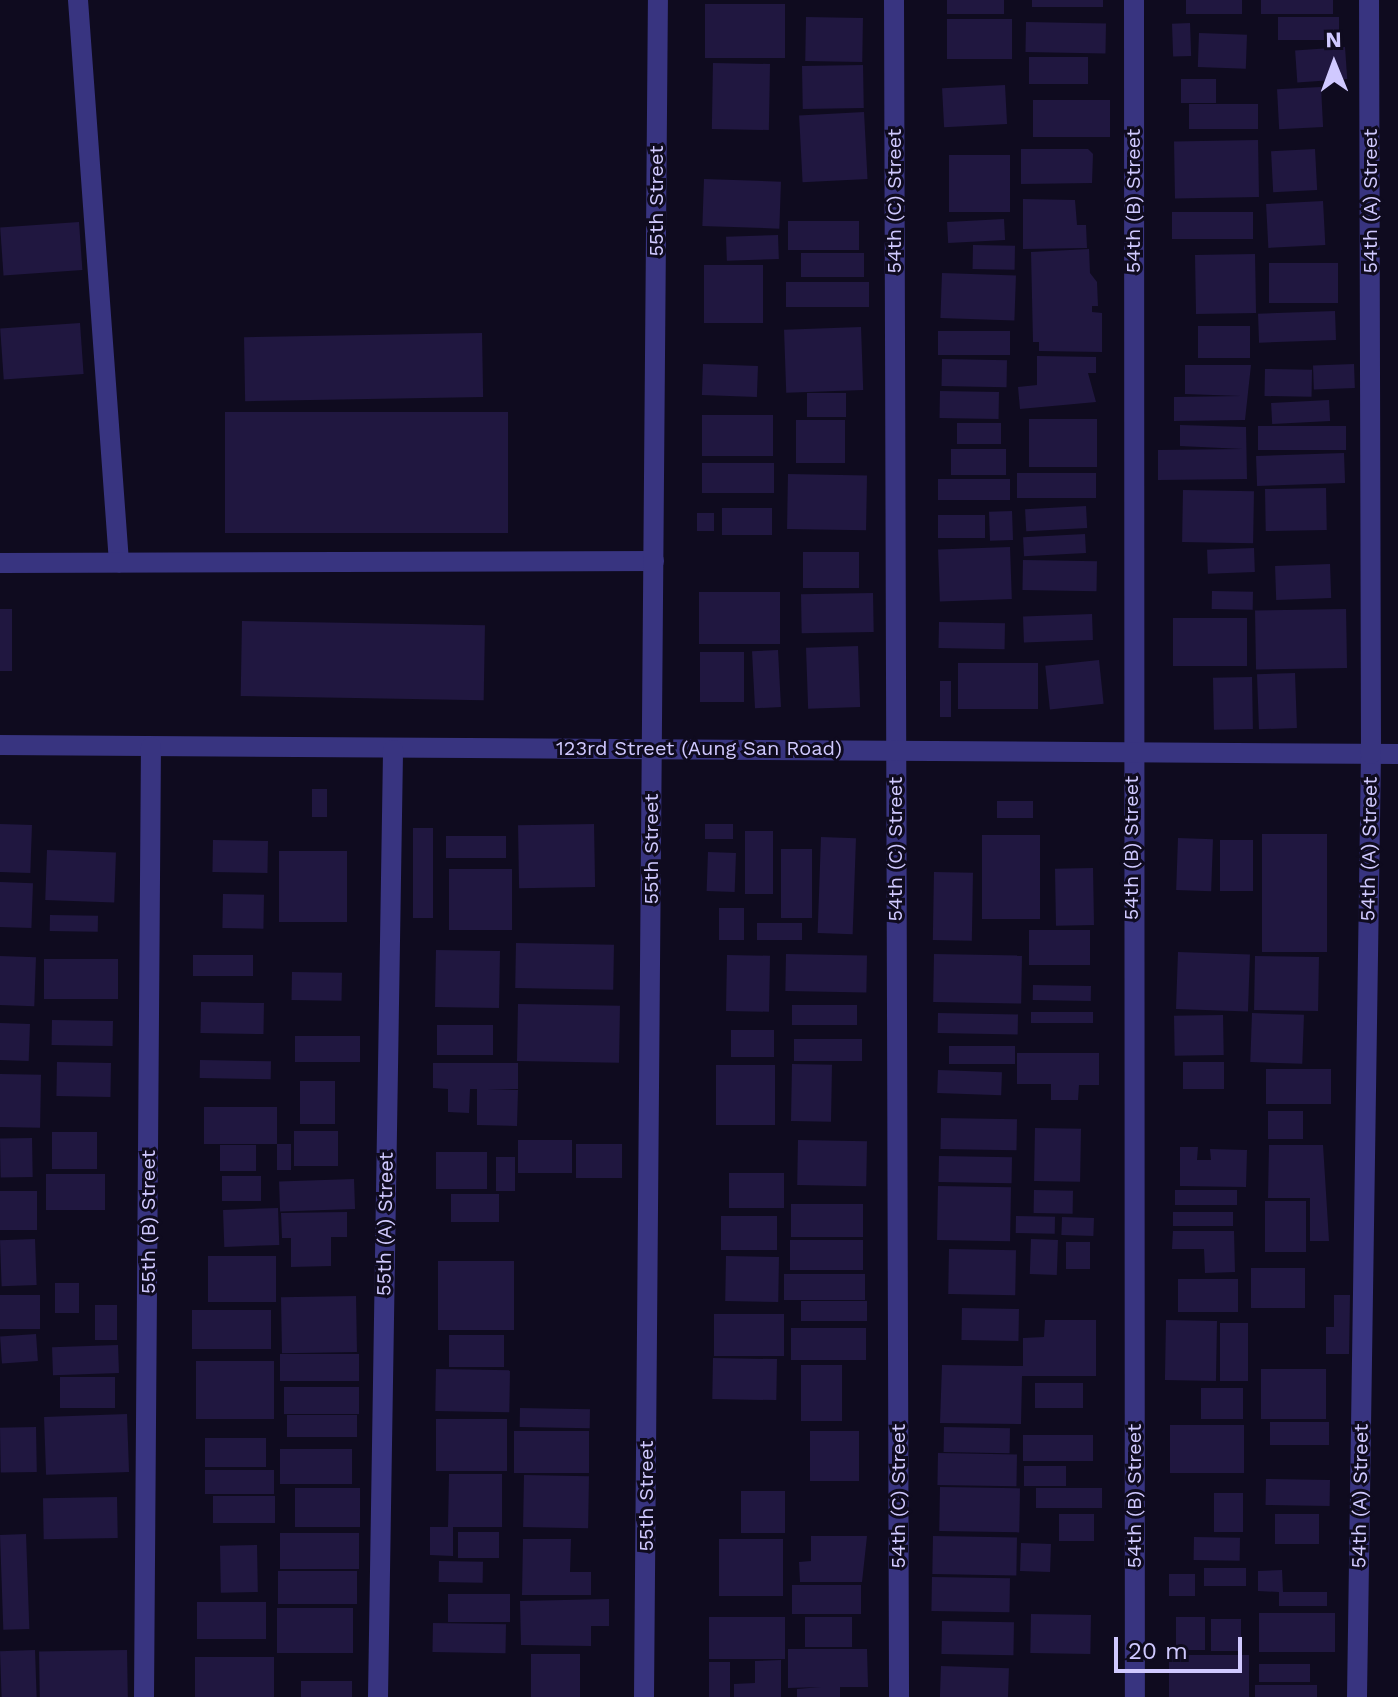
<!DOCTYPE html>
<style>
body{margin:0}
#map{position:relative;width:1398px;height:1697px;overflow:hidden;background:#0f0b1f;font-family:"Work Sans",sans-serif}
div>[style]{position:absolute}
.building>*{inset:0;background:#201740;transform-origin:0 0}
.lane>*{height:20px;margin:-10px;padding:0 10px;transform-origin:10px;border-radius:10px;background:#383480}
.street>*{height:20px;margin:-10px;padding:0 10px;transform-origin:10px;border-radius:10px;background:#383480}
span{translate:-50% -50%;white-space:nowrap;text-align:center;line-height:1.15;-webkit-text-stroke:6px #0f0b1f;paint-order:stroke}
.street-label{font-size:20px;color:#d0c9ff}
.north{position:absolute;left:1294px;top:24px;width:80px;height:80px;-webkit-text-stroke:6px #0f0b1f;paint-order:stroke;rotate:359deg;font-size:22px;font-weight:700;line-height:32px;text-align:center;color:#d0c9ff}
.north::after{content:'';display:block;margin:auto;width:28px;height:36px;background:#d0c9ff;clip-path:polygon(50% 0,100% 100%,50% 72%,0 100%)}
.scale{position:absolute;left:1114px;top:1637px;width:128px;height:36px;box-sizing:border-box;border:4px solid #d0c9ff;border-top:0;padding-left:10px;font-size:24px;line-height:28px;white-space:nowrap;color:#d0c9ff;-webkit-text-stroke:6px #0f0b1f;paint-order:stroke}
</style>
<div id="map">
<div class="building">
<i style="left:947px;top:0;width:57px;height:14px"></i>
<i style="left:1032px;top:0;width:71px;height:7px"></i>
<i style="left:1186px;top:0;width:56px;height:14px"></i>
<i style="left:1261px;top:0;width:72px;height:14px"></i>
<i style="left:705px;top:4px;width:80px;height:54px"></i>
<i style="left:806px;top:17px;width:57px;height:44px;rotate:1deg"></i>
<i style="left:1278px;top:17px;width:61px;height:23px"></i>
<i style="left:1012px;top:19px;width:40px;height:65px;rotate:90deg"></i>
<i style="left:1026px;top:22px;width:80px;height:30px;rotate:1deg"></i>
<i style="left:1190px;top:23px;width:33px;height:18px;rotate:88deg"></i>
<i style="left:1199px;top:33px;width:48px;height:34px;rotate:2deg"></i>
<i style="left:1345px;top:47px;width:32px;height:50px;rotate:86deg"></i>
<i style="left:1029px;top:57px;width:59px;height:27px"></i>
<i style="left:713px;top:63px;width:57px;height:66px;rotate:1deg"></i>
<i style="left:863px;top:65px;width:43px;height:61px;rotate:89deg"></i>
<i style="left:1181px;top:79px;width:35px;height:24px"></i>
<i style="left:1005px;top:85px;width:39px;height:63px;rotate:87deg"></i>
<i style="left:1321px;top:87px;width:40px;height:44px;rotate:87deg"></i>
<i style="left:1033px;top:100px;width:77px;height:37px"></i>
<i style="left:1258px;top:104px;width:25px;height:69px;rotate:90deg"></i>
<i style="left:864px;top:112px;width:67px;height:65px;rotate:87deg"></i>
<i style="left:1258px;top:140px;width:57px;height:84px;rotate:89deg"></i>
<i style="clip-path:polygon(1021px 149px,1088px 149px,1093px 154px,1092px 183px,1021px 184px)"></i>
<i style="left:1315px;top:149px;width:41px;height:44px;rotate:87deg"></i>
<i style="left:949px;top:155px;width:61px;height:57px"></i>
<i style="left:704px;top:179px;width:77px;height:47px;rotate:2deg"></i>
<i style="clip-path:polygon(1023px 199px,1075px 200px,1077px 225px,1086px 225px,1087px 248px,1023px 249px)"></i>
<i style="left:1323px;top:201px;width:44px;height:57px;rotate:87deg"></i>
<i style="left:1172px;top:212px;width:81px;height:27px"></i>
<i style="left:1004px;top:219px;width:21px;height:57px;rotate:87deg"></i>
<i style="left:788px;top:221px;width:71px;height:29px"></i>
<i style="left:79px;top:222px;width:48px;height:79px;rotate:86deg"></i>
<i style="left:778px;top:235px;width:24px;height:52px;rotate:88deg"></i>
<i style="left:973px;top:245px;width:42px;height:24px;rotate:1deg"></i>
<i style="clip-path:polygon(1089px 249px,1090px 273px,1097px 282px,1098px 306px,1092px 306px,1092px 312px,1102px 313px,1102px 352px,1039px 351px,1039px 342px,1033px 342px,1031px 252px)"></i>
<i style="left:801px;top:253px;width:63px;height:24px"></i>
<i style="left:1255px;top:254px;width:59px;height:60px;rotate:89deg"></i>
<i style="left:1269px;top:263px;width:69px;height:40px"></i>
<i style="left:704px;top:265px;width:59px;height:58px"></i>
<i style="left:942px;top:273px;width:74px;height:45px;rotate:2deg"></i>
<i style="left:786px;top:282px;width:83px;height:25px"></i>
<i style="left:1335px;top:311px;width:29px;height:77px;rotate:88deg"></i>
<i style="left:80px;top:323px;width:51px;height:80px;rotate:86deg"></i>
<i style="left:1250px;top:326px;width:32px;height:52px;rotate:90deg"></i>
<i style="left:861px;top:327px;width:63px;height:77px;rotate:88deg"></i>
<i style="left:938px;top:331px;width:72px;height:24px"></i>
<i style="left:482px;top:333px;width:64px;height:238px;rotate:89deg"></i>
<i style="clip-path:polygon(1037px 356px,1096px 357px,1096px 373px,1088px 373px,1096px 402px,1020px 409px,1018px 387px,1037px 385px)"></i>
<i style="left:942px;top:359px;width:65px;height:27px;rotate:1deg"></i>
<i style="left:703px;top:364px;width:55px;height:31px;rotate:2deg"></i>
<i style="left:1354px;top:364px;width:24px;height:41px;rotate:88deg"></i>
<i style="clip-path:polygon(1185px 365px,1251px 365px,1245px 420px,1174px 421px,1174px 397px,1241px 396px,1185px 394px)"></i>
<i style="left:1265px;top:369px;width:47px;height:27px;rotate:1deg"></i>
<i style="left:940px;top:391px;width:59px;height:27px;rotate:1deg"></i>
<i style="left:807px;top:393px;width:39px;height:24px"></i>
<i style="left:1329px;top:400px;width:21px;height:58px;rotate:87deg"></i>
<i style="left:225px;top:412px;width:283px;height:121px"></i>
<i style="left:702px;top:415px;width:71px;height:41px"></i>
<i style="left:1029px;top:419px;width:68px;height:48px"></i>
<i style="left:796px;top:420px;width:49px;height:43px"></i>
<i style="left:957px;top:423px;width:44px;height:21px"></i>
<i style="clip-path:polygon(1180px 425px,1246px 427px,1247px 479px,1158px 480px,1158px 450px,1243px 449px,1180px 446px)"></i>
<i style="left:1346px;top:426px;width:24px;height:88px;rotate:90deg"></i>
<i style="left:951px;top:449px;width:55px;height:26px"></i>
<i style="left:1344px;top:453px;width:30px;height:88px;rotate:88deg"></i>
<i style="left:702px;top:463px;width:72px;height:30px"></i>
<i style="left:1096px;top:473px;width:25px;height:79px;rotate:90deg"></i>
<i style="left:788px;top:474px;width:79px;height:55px;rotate:1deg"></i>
<i style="left:938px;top:479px;width:72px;height:21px"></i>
<i style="left:1326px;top:488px;width:42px;height:61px;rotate:89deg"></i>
<i style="left:1183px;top:490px;width:71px;height:52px;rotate:1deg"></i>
<i style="left:1086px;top:506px;width:22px;height:61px;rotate:87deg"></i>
<i style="left:722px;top:508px;width:50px;height:27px"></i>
<i style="left:1012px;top:511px;width:29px;height:23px;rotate:88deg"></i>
<i style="left:697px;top:513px;width:17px;height:18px"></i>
<i style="left:985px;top:515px;width:23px;height:47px;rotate:90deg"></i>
<i style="left:1085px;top:534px;width:19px;height:62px;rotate:87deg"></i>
<i style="left:1010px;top:547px;width:52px;height:72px;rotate:88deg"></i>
<i style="left:1254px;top:548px;width:24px;height:47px;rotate:88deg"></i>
<i style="left:803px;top:552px;width:56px;height:36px"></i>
<i style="left:1023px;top:560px;width:74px;height:30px;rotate:1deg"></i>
<i style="left:1330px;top:564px;width:34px;height:55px;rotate:88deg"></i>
<i style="left:1212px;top:591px;width:41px;height:18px;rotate:1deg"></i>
<i style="left:699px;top:592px;width:81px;height:52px"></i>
<i style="left:873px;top:593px;width:39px;height:72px;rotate:89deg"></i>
<i style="left:0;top:609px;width:12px;height:62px"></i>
<i style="left:1346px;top:609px;width:59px;height:91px;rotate:89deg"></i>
<i style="left:1092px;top:614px;width:26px;height:69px;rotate:88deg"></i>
<i style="left:1173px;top:618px;width:74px;height:48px"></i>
<i style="left:242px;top:621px;width:243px;height:75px;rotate:1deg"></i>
<i style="left:939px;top:622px;width:66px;height:26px;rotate:1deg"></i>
<i style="left:858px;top:646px;width:61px;height:52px;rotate:88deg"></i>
<i style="left:778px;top:650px;width:57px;height:26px;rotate:87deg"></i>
<i style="left:700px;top:652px;width:44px;height:50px"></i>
<i style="left:1099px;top:660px;width:44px;height:54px;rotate:84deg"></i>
<i style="left:1038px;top:663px;width:46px;height:80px;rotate:90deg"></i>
<i style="left:1295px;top:673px;width:55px;height:38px;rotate:88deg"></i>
<i style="left:1252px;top:677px;width:52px;height:39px;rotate:89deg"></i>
<i style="left:940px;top:681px;width:11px;height:36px"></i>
<i style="left:312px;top:789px;width:15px;height:28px"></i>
<i style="left:997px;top:801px;width:36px;height:17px"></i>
<i style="left:0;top:824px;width:32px;height:48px;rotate:2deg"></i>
<i style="left:594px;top:824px;width:63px;height:76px;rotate:89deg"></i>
<i style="left:705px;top:824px;width:28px;height:15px"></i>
<i style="left:413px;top:828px;width:20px;height:90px"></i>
<i style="left:745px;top:831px;width:28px;height:63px"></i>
<i style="left:1262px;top:834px;width:65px;height:118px"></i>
<i style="left:982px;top:835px;width:58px;height:84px"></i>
<i style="left:446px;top:836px;width:60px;height:22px"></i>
<i style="left:821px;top:837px;width:35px;height:96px;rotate:2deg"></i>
<i style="left:1178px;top:838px;width:35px;height:52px;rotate:2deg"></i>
<i style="left:213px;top:840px;width:55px;height:32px;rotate:1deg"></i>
<i style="left:1220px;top:840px;width:33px;height:51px"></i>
<i style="left:781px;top:849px;width:31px;height:69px"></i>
<i style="left:47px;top:850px;width:69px;height:50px;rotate:2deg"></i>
<i style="left:279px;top:851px;width:68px;height:71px"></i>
<i style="left:708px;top:852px;width:28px;height:39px;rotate:2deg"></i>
<i style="left:1093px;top:868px;width:57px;height:38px;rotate:89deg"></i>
<i style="left:449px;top:869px;width:63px;height:61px"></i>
<i style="left:934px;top:872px;width:39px;height:68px;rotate:1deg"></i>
<i style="left:0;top:882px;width:33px;height:45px;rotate:2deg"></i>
<i style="left:223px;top:894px;width:41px;height:34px;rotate:1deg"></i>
<i style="left:719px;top:908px;width:25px;height:32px"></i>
<i style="left:50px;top:915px;width:48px;height:16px;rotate:1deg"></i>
<i style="left:757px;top:923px;width:45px;height:17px"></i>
<i style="left:1029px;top:930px;width:61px;height:35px"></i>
<i style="left:516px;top:943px;width:98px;height:45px;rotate:1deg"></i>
<i style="left:436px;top:950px;width:64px;height:57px;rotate:1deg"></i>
<i style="left:1178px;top:952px;width:72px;height:57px;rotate:2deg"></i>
<i style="left:786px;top:954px;width:81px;height:37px;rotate:1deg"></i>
<i style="left:934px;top:954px;width:88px;height:48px;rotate:1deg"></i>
<i style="left:193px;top:955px;width:60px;height:21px"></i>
<i style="left:727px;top:955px;width:43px;height:56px;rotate:1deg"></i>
<i style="left:0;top:956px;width:36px;height:49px;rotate:2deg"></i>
<i style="left:1255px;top:956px;width:64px;height:54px;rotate:1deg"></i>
<i style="left:44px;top:959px;width:74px;height:40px"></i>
<i style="left:292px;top:972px;width:50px;height:28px;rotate:1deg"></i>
<i style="left:1033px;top:985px;width:58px;height:15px;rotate:1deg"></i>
<i style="left:201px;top:1002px;width:63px;height:31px;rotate:1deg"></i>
<i style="left:518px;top:1004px;width:102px;height:57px;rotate:1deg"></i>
<i style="left:792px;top:1005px;width:65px;height:20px"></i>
<i style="left:1031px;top:1012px;width:62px;height:11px"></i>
<i style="left:938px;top:1013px;width:80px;height:20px;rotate:1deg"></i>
<i style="left:1252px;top:1013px;width:52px;height:49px;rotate:2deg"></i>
<i style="left:1223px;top:1015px;width:40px;height:49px;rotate:89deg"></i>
<i style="left:52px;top:1020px;width:61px;height:25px;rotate:1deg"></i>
<i style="left:0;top:1023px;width:30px;height:37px;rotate:2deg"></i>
<i style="left:437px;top:1025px;width:56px;height:30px"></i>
<i style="left:731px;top:1030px;width:43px;height:27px"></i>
<i style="left:295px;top:1036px;width:65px;height:26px"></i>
<i style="left:794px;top:1039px;width:68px;height:22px"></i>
<i style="left:949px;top:1046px;width:66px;height:18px"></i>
<i style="clip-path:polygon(1017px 1053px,1099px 1053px,1099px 1085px,1079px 1085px,1078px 1100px,1051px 1100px,1051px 1084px,1017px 1084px)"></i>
<i style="left:200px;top:1060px;width:71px;height:18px;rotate:1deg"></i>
<i style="left:57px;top:1062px;width:54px;height:34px;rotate:1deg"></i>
<i style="left:1224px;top:1062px;width:27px;height:41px;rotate:90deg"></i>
<i style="clip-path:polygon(433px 1063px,518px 1063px,518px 1089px,487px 1089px,518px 1090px,517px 1126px,477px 1125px,477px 1089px,470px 1089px,469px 1113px,448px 1112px,448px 1089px,433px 1088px)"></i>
<i style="left:792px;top:1064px;width:40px;height:57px;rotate:1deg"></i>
<i style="left:716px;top:1065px;width:59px;height:60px"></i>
<i style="left:1266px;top:1069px;width:65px;height:35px"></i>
<i style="left:938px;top:1070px;width:64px;height:23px;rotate:2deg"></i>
<i style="left:0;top:1074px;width:41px;height:53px;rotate:1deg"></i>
<i style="left:300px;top:1081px;width:35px;height:43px"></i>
<i style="left:204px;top:1107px;width:73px;height:37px"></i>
<i style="left:1268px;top:1111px;width:35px;height:28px"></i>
<i style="left:941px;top:1118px;width:76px;height:31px;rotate:1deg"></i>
<i style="left:1035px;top:1128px;width:46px;height:53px;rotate:1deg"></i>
<i style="left:294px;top:1131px;width:44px;height:35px"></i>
<i style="left:52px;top:1132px;width:45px;height:37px"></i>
<i style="left:32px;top:1138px;width:39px;height:32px;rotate:89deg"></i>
<i style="left:518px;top:1140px;width:54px;height:33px"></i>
<i style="left:798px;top:1140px;width:69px;height:45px;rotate:1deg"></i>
<i style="left:277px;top:1144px;width:14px;height:26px"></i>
<i style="left:576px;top:1144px;width:46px;height:34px"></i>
<i style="left:220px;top:1145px;width:36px;height:26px"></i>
<i style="clip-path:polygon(1269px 1145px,1323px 1145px,1329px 1241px,1310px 1241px,1310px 1198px,1268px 1198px)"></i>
<i style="clip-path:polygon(1180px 1147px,1198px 1147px,1197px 1160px,1211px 1160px,1210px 1149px,1247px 1150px,1246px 1187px,1180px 1186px)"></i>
<i style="left:436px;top:1152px;width:51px;height:37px"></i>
<i style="left:939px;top:1156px;width:73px;height:26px;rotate:1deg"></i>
<i style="left:496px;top:1157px;width:19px;height:34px"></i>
<i style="left:729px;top:1173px;width:55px;height:35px"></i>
<i style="left:46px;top:1174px;width:59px;height:36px"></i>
<i style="left:261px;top:1176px;width:25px;height:39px;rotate:90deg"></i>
<i style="left:354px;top:1179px;width:30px;height:75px;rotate:88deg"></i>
<i style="left:938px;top:1186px;width:73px;height:54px;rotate:1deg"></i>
<i style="left:1034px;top:1190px;width:39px;height:23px;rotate:1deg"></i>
<i style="left:1175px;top:1190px;width:62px;height:15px"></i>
<i style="left:0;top:1191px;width:37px;height:39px"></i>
<i style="left:451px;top:1194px;width:48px;height:28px"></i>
<i style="left:1265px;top:1201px;width:41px;height:51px"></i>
<i style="left:863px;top:1204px;width:33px;height:72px;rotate:90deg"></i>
<i style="left:278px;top:1208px;width:37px;height:55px;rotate:88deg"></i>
<i style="clip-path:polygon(347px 1212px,347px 1237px,331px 1237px,331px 1266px,291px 1267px,291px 1238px,282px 1238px,281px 1213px)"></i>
<i style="left:1173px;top:1212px;width:60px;height:14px"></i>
<i style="left:721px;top:1216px;width:56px;height:34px"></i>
<i style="left:1016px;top:1216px;width:39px;height:17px;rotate:1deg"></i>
<i style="left:1062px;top:1217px;width:32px;height:18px;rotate:2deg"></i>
<i style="clip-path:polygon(1173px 1231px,1234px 1231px,1235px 1272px,1205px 1273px,1204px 1249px,1172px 1249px)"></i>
<i style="left:35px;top:1239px;width:46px;height:35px;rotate:88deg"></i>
<i style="left:1031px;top:1239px;width:27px;height:35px;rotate:2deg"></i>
<i style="left:790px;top:1240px;width:73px;height:30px"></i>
<i style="left:1066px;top:1242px;width:24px;height:27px"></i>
<i style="left:949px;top:1249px;width:67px;height:45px;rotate:1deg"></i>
<i style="left:208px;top:1256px;width:68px;height:46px"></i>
<i style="left:726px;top:1256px;width:53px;height:45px;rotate:1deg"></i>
<i style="left:438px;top:1261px;width:76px;height:69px"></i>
<i style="left:1251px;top:1268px;width:54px;height:40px"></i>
<i style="left:784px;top:1274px;width:81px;height:26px"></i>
<i style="left:1178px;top:1279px;width:60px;height:33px"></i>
<i style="left:79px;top:1283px;width:30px;height:24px;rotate:90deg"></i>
<i style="left:40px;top:1295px;width:34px;height:40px;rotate:90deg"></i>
<i style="clip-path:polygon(1334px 1295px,1350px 1295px,1349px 1354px,1326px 1354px,1326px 1327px,1334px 1327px)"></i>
<i style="left:356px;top:1296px;width:56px;height:75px;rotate:89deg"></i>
<i style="left:801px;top:1301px;width:66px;height:20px"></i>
<i style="left:95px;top:1305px;width:22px;height:35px"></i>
<i style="left:962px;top:1308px;width:57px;height:32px;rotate:1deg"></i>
<i style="left:192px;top:1310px;width:79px;height:39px"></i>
<i style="left:714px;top:1314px;width:70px;height:42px"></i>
<i style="clip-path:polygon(1045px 1320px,1096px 1320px,1096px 1376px,1022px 1376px,1021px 1424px,940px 1423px,942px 1365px,1023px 1366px,1023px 1338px,1044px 1337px)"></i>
<i style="left:1166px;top:1320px;width:51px;height:60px;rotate:1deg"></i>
<i style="left:1220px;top:1323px;width:28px;height:58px"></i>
<i style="left:791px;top:1328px;width:75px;height:32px"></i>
<i style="left:36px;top:1334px;width:27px;height:36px;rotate:86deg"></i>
<i style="left:449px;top:1335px;width:55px;height:32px"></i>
<i style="left:118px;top:1345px;width:28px;height:66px;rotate:88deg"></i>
<i style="left:359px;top:1354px;width:27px;height:79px;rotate:90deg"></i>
<i style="left:713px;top:1358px;width:64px;height:41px;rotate:1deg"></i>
<i style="left:274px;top:1361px;width:58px;height:78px;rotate:90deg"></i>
<i style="left:801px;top:1365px;width:41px;height:56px"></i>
<i style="left:436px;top:1369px;width:74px;height:42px;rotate:1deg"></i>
<i style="left:1261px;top:1369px;width:65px;height:50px"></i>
<i style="left:115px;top:1377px;width:31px;height:55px;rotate:90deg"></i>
<i style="left:1035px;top:1383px;width:48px;height:25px"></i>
<i style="left:284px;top:1387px;width:75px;height:27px"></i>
<i style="left:1201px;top:1388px;width:42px;height:31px"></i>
<i style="left:520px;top:1408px;width:70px;height:19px;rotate:1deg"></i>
<i style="left:127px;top:1414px;width:58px;height:83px;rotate:88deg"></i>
<i style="left:287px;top:1415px;width:70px;height:22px"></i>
<i style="left:436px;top:1419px;width:71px;height:52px"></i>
<i style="left:1270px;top:1422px;width:59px;height:23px"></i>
<i style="left:1170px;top:1425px;width:74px;height:48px"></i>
<i style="left:36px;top:1427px;width:45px;height:36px;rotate:89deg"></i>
<i style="left:944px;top:1427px;width:66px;height:25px;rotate:1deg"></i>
<i style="left:514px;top:1431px;width:75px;height:42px"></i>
<i style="left:810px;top:1431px;width:49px;height:50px"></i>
<i style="left:1023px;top:1435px;width:70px;height:26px"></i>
<i style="left:205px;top:1438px;width:61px;height:29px"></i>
<i style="left:352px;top:1449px;width:35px;height:72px;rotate:90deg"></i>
<i style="left:938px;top:1453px;width:79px;height:32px;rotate:1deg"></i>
<i style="left:1024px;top:1466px;width:42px;height:20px"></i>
<i style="left:205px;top:1470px;width:69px;height:24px"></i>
<i style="clip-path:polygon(449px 1474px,502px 1474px,502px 1527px,453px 1527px,453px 1556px,430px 1555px,430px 1527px,448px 1527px)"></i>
<i style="left:524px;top:1475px;width:65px;height:52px;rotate:1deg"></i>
<i style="left:1266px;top:1479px;width:64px;height:26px;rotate:1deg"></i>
<i style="left:940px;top:1487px;width:80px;height:44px;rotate:1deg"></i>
<i style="left:360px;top:1488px;width:39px;height:65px;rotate:90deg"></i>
<i style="left:1036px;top:1488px;width:66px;height:20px"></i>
<i style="left:741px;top:1491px;width:44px;height:42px"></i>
<i style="left:1214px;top:1493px;width:29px;height:39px"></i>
<i style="left:213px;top:1496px;width:62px;height:27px"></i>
<i style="left:117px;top:1497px;width:41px;height:74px;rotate:89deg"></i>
<i style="left:1059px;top:1514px;width:35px;height:27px"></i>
<i style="left:1275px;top:1514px;width:44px;height:30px"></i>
<i style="left:458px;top:1532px;width:41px;height:26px"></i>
<i style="left:280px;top:1533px;width:79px;height:36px"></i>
<i style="left:26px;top:1534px;width:95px;height:26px;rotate:88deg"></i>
<i style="clip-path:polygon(811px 1536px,867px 1536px,862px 1582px,800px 1582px,799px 1562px,811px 1561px)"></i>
<i style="left:933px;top:1536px;width:84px;height:38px;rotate:1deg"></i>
<i style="left:1194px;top:1537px;width:46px;height:23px;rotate:1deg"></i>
<i style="clip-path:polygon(523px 1539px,571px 1539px,570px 1572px,591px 1572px,591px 1595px,522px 1595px)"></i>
<i style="left:783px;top:1539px;width:57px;height:64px;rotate:90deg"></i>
<i style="left:1021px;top:1543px;width:30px;height:28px;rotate:2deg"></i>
<i style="left:257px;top:1545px;width:47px;height:37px;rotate:89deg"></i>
<i style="left:439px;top:1561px;width:44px;height:21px;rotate:1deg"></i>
<i style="left:1204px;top:1568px;width:42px;height:18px"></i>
<i style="clip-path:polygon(1282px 1570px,1283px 1592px,1327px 1592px,1327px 1606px,1279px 1606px,1279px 1592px,1258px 1591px,1258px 1571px)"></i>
<i style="left:278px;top:1571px;width:79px;height:33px"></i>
<i style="left:1169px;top:1574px;width:26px;height:22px"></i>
<i style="left:932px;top:1577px;width:78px;height:34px;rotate:1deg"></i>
<i style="left:792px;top:1585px;width:69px;height:29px"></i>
<i style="left:448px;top:1594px;width:62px;height:28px"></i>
<i style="clip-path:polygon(609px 1599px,609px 1626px,591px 1626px,591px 1646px,521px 1645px,520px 1601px)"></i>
<i style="left:266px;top:1602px;width:37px;height:69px;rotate:90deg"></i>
<i style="left:277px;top:1608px;width:76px;height:45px"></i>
<i style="left:1259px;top:1613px;width:76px;height:39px"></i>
<i style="left:1031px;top:1614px;width:60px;height:39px;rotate:1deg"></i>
<i style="left:709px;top:1617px;width:76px;height:42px"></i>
<i style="left:805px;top:1617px;width:47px;height:30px"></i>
<i style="left:1176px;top:1617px;width:29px;height:33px"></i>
<i style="left:1211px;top:1619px;width:30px;height:32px"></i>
<i style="left:942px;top:1621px;width:72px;height:33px;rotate:1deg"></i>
<i style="left:433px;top:1623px;width:73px;height:29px;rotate:1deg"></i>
<i style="clip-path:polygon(788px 1649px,867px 1649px,868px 1687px,840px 1687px,840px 1697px,797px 1697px,797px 1689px,821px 1687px,788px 1688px)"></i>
<i style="left:35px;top:1650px;width:47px;height:35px;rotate:88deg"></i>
<i style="left:127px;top:1650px;width:47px;height:88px;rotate:89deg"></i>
<i style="left:531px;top:1654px;width:49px;height:43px"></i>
<i style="left:1169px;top:1655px;width:80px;height:42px"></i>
<i style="left:274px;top:1657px;width:40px;height:79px;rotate:90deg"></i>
<i style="clip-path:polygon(781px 1660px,781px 1697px,734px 1697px,734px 1684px,755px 1683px,755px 1661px)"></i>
<i style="left:709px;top:1662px;width:21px;height:35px"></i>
<i style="left:1259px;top:1664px;width:51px;height:18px"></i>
<i style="left:941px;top:1666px;width:68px;height:31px;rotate:2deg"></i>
<i style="left:301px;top:1681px;width:51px;height:16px"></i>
<i style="left:1255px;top:1685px;width:62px;height:12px"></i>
</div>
<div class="lane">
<i style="left:78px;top:0;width:564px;rotate:85.83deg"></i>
<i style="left:0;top:563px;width:654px;rotate:-0.18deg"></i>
</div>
<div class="street">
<i style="left:894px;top:0;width:1697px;rotate:89.83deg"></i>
<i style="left:1134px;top:0;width:1697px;rotate:89.97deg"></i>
<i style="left:0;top:745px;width:1398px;rotate:0.37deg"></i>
<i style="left:144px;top:1697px;width:950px;rotate:-89.58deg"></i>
<i style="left:378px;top:1697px;width:947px;rotate:-89.09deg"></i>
<i style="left:644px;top:1697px;width:1697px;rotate:-89.53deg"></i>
<i style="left:1357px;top:1697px;width:943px;rotate:-89.15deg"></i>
<i style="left:1371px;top:754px;width:754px;rotate:-90.15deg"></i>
</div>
<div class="street-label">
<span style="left:656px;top:201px;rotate:-90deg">55th Street</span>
<span style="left:894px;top:201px;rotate:-90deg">54th (C) Street</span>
<span style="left:1133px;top:201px;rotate:-90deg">54th (B) Street</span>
<span style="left:1370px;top:201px;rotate:-90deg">54th (A) Street</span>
<span style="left:699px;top:748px">123rd Street (Aung San Road)</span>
<span style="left:1131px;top:848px;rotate:-90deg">54th (B) Street</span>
<span style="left:651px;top:849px;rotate:-90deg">55th Street</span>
<span style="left:895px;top:849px;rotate:-90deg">54th (C) Street</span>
<span style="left:1369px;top:849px;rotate:-89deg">54th (A) Street</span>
<span style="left:148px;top:1222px;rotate:-90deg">55th (B) Street</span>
<span style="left:385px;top:1224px;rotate:-89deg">55th (A) Street</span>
<span style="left:646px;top:1496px;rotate:-90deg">55th Street</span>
<span style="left:898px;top:1496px;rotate:-90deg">54th (C) Street</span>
<span style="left:1134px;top:1496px;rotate:-90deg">54th (B) Street</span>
<span style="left:1360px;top:1496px;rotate:-89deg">54th (A) Street</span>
</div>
<div class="north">N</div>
<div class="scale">20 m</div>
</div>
